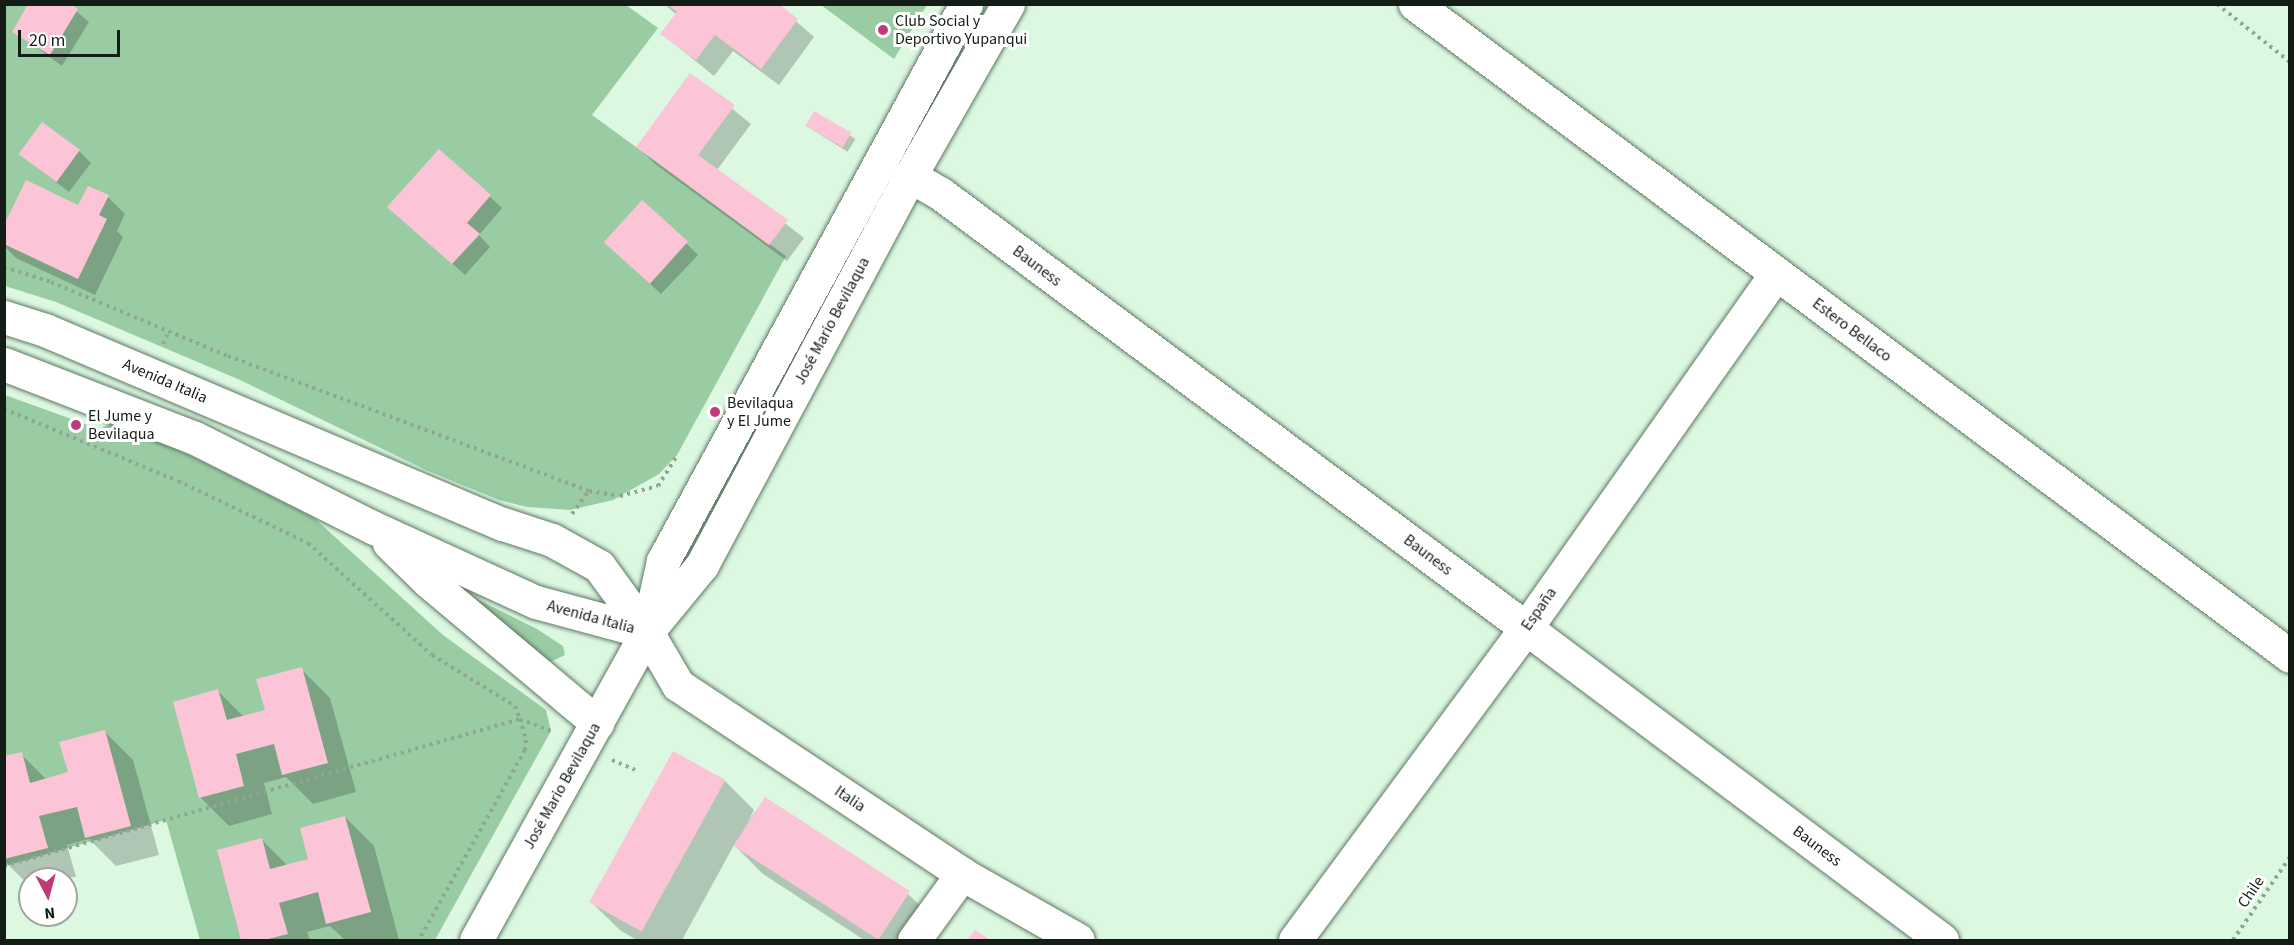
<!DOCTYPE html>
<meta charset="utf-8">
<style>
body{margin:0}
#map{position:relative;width:2294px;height:945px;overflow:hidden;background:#dcf8e1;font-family:"Source Sans 3",sans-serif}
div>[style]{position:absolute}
.green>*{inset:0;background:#9acca4}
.shadow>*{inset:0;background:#0003;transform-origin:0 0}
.building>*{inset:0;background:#fcc4d7;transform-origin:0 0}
.path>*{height:4px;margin-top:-2px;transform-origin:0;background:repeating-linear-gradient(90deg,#90a694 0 3px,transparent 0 7.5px)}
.roads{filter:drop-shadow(0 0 2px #5e7763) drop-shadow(0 0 2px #5e7763)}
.street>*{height:33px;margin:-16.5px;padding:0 16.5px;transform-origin:16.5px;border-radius:16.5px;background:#fff}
.secondary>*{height:33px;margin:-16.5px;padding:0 16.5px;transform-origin:16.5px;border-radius:16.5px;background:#fff}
.dots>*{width:16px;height:16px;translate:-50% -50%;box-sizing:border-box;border:3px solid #fff;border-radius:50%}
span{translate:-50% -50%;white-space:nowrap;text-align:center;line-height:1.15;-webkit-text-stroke:6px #fff;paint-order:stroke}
.poi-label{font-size:16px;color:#131d15}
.left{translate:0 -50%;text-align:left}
.street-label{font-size:16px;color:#131d15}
.frame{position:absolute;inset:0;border:6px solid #131d15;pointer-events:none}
.north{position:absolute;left:18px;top:867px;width:60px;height:60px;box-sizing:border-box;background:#fff;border:2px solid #a1a5a1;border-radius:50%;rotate:174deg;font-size:16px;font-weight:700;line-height:24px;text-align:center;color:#131d15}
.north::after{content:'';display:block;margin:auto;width:21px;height:27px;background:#c13978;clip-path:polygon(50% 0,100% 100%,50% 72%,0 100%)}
.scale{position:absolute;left:18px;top:30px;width:102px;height:27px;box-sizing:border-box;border:3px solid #131d15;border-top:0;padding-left:8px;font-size:18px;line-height:21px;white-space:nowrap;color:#131d15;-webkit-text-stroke:4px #fff;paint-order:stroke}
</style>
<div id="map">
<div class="green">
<i style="clip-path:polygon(5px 4px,626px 5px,658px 28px,592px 115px,786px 256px,677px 455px,659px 474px,613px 500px,570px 510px,527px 507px,499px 500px,426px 470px,240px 380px,56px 302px,5px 286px)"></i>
<i style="clip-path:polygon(821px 5px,927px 5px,894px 59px)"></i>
<i style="clip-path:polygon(5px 395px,99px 429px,114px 422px,179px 450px,313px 517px,443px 635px,546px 710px,551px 731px,435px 940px,200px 940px,166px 820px,5px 866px)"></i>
<i style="clip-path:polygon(465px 593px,537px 629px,563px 646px,565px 655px,550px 662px)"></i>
</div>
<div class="shadow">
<i style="clip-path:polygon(68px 4px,89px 22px,62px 66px,14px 31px)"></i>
<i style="clip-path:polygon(664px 4px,776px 4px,814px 37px,779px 85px,733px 51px,714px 76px,662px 34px,677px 15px)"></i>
<i style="clip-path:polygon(691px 75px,751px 124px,717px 170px,804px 238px,787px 261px,655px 164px,638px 147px)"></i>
<i style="left:814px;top:113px;width:49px;height:15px;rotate:32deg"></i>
<i style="clip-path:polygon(79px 151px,91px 163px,69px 192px,20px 154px)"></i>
<i style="clip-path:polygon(440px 151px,502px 208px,479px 235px,490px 247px,465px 275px,401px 218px)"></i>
<i style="clip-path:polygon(108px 197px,125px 214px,117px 231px,123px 237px,95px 295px,16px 258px,4px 246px,4px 228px)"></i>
<i style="clip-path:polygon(686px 243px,698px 255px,661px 294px,617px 253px)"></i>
<i style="clip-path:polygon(301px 669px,330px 698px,356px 792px,313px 804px,286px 777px,264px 783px,272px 814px,229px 826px,200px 797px,218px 691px,244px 717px,267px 711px)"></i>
<i style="clip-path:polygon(104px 731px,133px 760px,159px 855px,116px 866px,89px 839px,67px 845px,76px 877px,30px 879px,30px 886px,4px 861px,4px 758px,21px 754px,47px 780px,70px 773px)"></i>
<i style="clip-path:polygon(725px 781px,754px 810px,748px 821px,765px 799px,908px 894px,937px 922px,925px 940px,864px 940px,763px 874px,734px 845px,682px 940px,637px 940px,621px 931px,592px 903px)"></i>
<i style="clip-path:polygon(345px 817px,374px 846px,399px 940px,345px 940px,330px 926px,307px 932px,310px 940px,243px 940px,218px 851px,262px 840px,288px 866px,310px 860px)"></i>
</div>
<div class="building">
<i style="clip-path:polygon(28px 4px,71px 4px,78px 9px,50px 55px,12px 32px)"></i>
<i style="clip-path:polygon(667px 4px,779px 4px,798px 19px,761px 69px,715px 35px,696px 60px,660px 34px,677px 12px)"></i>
<i style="clip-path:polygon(690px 73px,735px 105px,698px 155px,788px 220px,769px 245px,636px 147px)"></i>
<i style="left:814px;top:111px;width:43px;height:17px;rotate:30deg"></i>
<i style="left:42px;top:122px;width:47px;height:40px;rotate:36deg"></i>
<i style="clip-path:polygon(439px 149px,491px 195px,467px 223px,480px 234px,452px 264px,387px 207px)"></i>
<i style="clip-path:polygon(26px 180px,78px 205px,88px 186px,109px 195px,99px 215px,107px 219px,78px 279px,4px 244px,4px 225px)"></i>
<i style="left:642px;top:200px;width:62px;height:57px;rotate:42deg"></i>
<i style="clip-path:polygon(302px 667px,328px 763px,282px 775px,274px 744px,236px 754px,244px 786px,199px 798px,173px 702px,218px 689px,227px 720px,265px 710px,256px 679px)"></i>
<i style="clip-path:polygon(105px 730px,131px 826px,85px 838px,77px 807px,39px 816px,48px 848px,4px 859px,4px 756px,22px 752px,30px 783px,68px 772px,59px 742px)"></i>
<i style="left:673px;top:751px;width:60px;height:173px;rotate:29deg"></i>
<i style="left:765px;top:797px;width:173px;height:58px;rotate:33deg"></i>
<i style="clip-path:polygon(345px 816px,371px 912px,326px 924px,318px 892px,279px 903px,288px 934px,264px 940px,241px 940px,217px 850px,262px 838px,270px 869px,308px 859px,300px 828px)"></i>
<i style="clip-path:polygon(975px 930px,991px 940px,967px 940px)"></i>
</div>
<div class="path">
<i style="left:2217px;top:4px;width:93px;rotate:38.5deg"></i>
<i style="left:4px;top:267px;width:49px;rotate:17.7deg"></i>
<i style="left:51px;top:282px;width:192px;rotate:22.7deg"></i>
<i style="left:228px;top:356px;width:385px;rotate:20.5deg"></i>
<i style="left:589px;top:491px;width:31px;rotate:9deg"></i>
<i style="left:620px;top:496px;width:39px;rotate:-15deg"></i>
<i style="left:658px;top:486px;width:36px;rotate:-58deg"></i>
<i style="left:163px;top:344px;width:14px;rotate:-65deg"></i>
<i style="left:4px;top:409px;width:188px;rotate:22.5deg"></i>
<i style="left:178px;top:481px;width:144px;rotate:25.5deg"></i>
<i style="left:308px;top:543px;width:167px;rotate:42.1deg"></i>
<i style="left:432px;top:655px;width:97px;rotate:31.6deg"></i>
<i style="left:515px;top:706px;width:14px;rotate:69deg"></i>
<i style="left:520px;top:719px;width:33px;rotate:21deg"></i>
<i style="left:572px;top:514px;width:29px;rotate:-54deg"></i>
<i style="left:612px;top:760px;width:25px;rotate:23deg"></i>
<i style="left:4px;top:866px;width:537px;rotate:-15.9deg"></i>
<i style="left:520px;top:719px;width:22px;rotate:74deg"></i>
<i style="left:526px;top:740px;width:10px;rotate:96deg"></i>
<i style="left:525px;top:750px;width:218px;rotate:119.2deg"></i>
<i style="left:2233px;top:940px;width:101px;rotate:-55.5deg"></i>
</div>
<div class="roads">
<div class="street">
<i style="left:1415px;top:4px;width:1091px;rotate:36.69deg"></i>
<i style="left:910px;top:176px;width:36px;rotate:30deg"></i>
<i style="left:941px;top:194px;width:728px;rotate:36.57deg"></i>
<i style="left:1526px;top:628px;width:520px;rotate:36.87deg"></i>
<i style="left:647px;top:632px;width:61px;rotate:59.7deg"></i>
<i style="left:678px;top:685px;width:341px;rotate:33.6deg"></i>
<i style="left:962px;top:874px;width:133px;rotate:29.6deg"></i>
<i style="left:914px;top:940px;width:82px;rotate:-54deg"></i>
<i style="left:1295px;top:940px;width:388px;rotate:-53.5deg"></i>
<i style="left:1526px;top:628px;width:434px;rotate:-54.8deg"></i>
</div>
<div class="secondary">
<i style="left:4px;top:317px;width:43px;rotate:17.6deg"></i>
<i style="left:45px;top:330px;width:497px;rotate:23deg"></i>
<i style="left:503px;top:524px;width:52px;rotate:18.1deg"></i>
<i style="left:552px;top:540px;width:54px;rotate:29deg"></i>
<i style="left:599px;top:566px;width:82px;rotate:54deg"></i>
<i style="left:4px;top:364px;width:205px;rotate:21.2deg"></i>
<i style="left:195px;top:438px;width:198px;rotate:26.7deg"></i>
<i style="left:372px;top:527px;width:180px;rotate:24.6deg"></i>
<i style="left:536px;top:602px;width:115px;rotate:15.1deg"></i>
<i style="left:389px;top:543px;width:54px;rotate:44.3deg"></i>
<i style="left:428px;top:581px;width:221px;rotate:40deg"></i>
<i style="left:649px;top:624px;width:65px;rotate:-77.5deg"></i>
<i style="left:663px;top:561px;width:634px;rotate:-61.45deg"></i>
<i style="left:476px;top:940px;width:352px;rotate:-61deg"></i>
<i style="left:647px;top:632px;width:87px;rotate:-50.6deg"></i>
<i style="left:702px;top:565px;width:441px;rotate:-61.9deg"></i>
<i style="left:910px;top:176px;width:198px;rotate:-60.3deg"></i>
</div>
</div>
<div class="dots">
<i style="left:883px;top:30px;background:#c13978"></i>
<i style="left:715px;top:412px;background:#c13978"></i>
<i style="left:76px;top:425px;background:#c13978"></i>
</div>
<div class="poi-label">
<span class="left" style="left:895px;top:30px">Club Social y<br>Deportivo Yupanqui</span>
<span class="left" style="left:727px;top:412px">Bevilaqua<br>y El Jume</span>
<span class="left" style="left:88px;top:425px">El Jume y<br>Bevilaqua</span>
</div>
<div class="street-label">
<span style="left:1037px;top:266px;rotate:37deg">Bauness</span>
<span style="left:832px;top:321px;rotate:-62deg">José Mario Bevilaqua</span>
<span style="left:1852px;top:330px;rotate:37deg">Estero Bellaco</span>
<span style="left:165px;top:381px;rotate:23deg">Avenida Italia</span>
<span style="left:1428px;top:555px;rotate:37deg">Bauness</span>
<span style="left:1539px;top:609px;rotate:-55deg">España</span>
<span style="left:591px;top:617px;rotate:15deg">Avenida Italia</span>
<span style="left:562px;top:786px;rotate:-61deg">José Mario Bevilaqua</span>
<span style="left:850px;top:799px;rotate:34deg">Italia</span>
<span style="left:1817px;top:846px;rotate:37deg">Bauness</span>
<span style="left:2251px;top:892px;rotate:-56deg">Chile</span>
</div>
<div class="frame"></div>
<div class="north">N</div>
<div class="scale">20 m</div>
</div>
